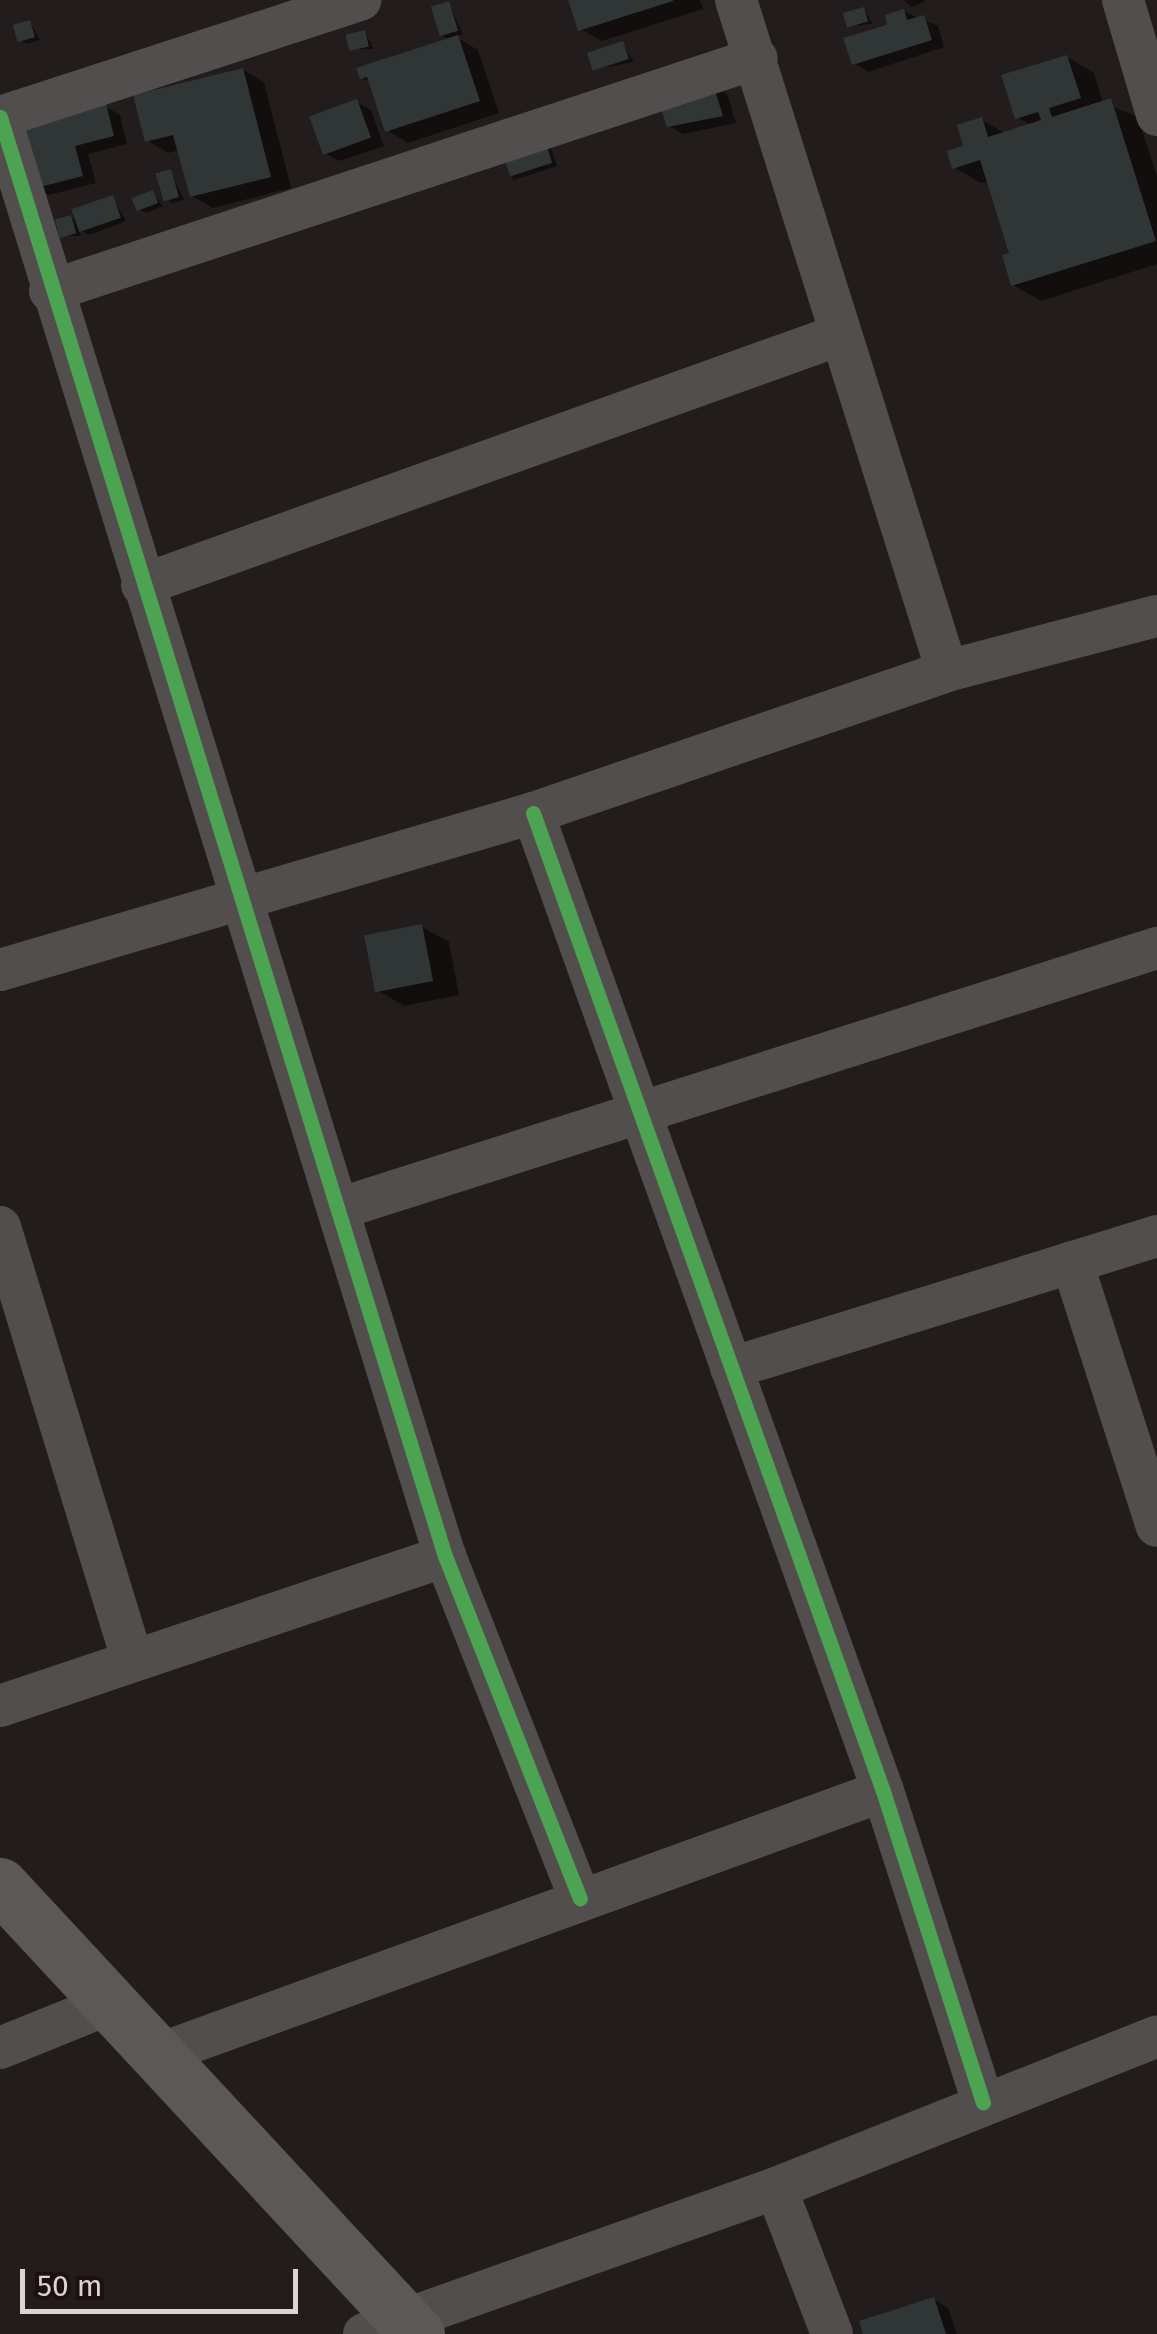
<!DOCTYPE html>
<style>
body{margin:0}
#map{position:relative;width:1157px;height:2334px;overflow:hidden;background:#231c1c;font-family:"Fira Sans",sans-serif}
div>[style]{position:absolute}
.shadow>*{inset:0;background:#0007;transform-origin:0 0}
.building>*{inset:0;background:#303636;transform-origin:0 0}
.minor>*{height:42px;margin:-21px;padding:0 21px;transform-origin:21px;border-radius:21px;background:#524e4e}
.major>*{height:55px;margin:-27.5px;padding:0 27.5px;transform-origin:27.5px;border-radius:27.5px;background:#5d5858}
.cycleway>*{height:15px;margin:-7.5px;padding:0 7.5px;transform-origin:7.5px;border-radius:7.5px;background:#4ca352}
span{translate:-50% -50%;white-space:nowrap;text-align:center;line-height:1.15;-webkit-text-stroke:8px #1c1010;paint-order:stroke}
.scale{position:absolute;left:20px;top:2269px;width:278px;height:45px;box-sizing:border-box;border:5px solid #dcd3d3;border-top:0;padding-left:12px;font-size:30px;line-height:35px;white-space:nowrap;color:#dcd3d3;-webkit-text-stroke:8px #1c1010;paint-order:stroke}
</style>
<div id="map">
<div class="shadow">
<i style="clip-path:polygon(571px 0,700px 0,703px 9px,602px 41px,580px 29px)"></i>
<i style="clip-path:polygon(904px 0,924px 0,925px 2px,911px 7px)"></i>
<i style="clip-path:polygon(449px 4px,463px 34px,454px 36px,478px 50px,499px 113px,408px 143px,387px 130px,372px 83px,362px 78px,450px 40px,441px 35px)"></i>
<i style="clip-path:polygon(864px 9px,873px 24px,849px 26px)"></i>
<i style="clip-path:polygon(904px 12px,938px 26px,944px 47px,868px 72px,854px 63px)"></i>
<i style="clip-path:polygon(30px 22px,40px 40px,28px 44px,21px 41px)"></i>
<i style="clip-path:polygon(365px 33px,374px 49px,350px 49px)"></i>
<i style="clip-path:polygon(622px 43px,634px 62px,595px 69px)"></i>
<i style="clip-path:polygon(1067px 57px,1094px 73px,1103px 103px,1138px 117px,1157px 177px,1157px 264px,1041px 301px,1013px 285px,1013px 254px,989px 181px,981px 183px,954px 167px,982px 120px,1006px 134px,1032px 126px,1018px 118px)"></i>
<i style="clip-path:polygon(243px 70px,264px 82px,291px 188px,213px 208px,192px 196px,180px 150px,168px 153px,147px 140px)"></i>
<i style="clip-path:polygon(713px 86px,727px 94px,736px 123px,683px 134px,669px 126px)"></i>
<i style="clip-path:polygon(357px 102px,371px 110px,384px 146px,339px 161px,325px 153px)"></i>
<i style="clip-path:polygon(106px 107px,120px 115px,127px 144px,88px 154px,96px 183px,49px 195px,35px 187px)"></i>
<i style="left:551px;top:148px;width:19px;height:46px;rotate:72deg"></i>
<i style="clip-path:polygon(171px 172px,184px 200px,173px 203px,167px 199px)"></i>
<i style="clip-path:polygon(152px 193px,163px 206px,147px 213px,140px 210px)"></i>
<i style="clip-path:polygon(113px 198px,126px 221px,89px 235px,79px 229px,81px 236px,61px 236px,70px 217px,79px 222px)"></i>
<i style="clip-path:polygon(422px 927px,449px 942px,459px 995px,404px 1006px,377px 990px)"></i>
<i style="clip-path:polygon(934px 2299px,948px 2308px,957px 2334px,866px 2334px)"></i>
</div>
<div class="building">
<i style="clip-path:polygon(568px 0,673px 0,673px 1px,578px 31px)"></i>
<i style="left:449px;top:1px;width:31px;height:19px;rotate:73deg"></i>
<i style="left:864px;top:7px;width:15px;height:22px;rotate:74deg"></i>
<i style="clip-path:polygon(904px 9px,907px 20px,924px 15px,932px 40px,852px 65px,843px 38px,887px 25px,885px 15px)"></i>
<i style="left:30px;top:20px;width:18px;height:18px;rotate:74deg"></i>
<i style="left:365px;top:30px;width:17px;height:20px;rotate:77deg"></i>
<i style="clip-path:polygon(458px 35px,480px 101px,385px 132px,367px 77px,360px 79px,356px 68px)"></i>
<i style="left:623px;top:41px;width:19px;height:38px;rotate:72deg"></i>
<i style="clip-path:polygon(1067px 55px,1081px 98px,1049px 108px,1052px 117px,1111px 98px,1156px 241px,1011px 286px,1002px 255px,1009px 253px,980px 160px,952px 169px,947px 151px,963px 146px,957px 125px,982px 117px,988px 137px,1041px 120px,1038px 112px,1015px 119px,1001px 75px)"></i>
<i style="clip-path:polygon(243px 68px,271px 177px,190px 197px,173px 135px,145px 142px,133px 95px)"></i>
<i style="clip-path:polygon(713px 84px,723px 116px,667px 127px,658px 100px)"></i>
<i style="left:357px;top:99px;width:41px;height:51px;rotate:70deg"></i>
<i style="clip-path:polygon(106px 104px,114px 136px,75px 146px,83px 176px,32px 189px,17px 127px)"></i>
<i style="left:545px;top:141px;width:23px;height:44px;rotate:72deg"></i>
<i style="left:171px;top:169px;width:29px;height:16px;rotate:74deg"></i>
<i style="left:153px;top:190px;width:14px;height:23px;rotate:69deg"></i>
<i style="left:113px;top:195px;width:24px;height:44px;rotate:71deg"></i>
<i style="left:71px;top:215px;width:19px;height:17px;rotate:74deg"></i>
<i style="left:422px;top:924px;width:58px;height:59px;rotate:79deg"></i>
<i style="clip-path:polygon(934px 2297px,946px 2334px,863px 2334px,859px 2321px)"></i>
</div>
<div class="minor">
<i style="left:736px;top:0;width:703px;rotate:72.54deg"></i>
<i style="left:1123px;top:0;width:120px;rotate:73.5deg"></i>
<i style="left:0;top:117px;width:1506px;rotate:72.82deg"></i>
<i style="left:445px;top:1556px;width:368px;rotate:68.5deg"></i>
<i style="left:0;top:117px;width:379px;rotate:-18deg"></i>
<i style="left:50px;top:291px;width:744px;rotate:-18.24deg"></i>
<i style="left:142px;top:585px;width:740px;rotate:-19.73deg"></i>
<i style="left:533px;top:813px;width:1039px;rotate:70.31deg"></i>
<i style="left:883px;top:1791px;width:327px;rotate:72.2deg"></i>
<i style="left:0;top:970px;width:556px;rotate:-16.41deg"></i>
<i style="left:533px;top:813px;width:438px;rotate:-18.9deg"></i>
<i style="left:947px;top:671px;width:217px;rotate:-14.7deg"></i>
<i style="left:338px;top:1209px;width:860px;rotate:-17.68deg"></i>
<i style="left:0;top:1227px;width:454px;rotate:73deg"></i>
<i style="left:1072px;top:1262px;width:277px;rotate:72.2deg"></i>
<i style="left:731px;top:1368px;width:446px;rotate:-17.2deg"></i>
<i style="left:0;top:1706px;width:470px;rotate:-18.6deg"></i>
<i style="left:0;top:2048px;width:123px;rotate:-22deg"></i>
<i style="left:162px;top:2053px;width:767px;rotate:-19.97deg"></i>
<i style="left:776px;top:2188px;width:156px;rotate:69deg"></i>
<i style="left:364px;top:2334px;width:437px;rotate:-19.5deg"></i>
<i style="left:776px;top:2188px;width:410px;rotate:-21.7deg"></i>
</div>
<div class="major">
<i style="left:0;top:1885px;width:613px;rotate:47.12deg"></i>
</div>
<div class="cycleway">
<i style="left:0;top:117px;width:1506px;rotate:72.82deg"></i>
<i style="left:445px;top:1556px;width:368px;rotate:68.5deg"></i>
<i style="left:533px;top:813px;width:1039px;rotate:70.31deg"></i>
<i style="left:883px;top:1791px;width:327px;rotate:72.2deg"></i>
</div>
<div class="scale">50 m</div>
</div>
